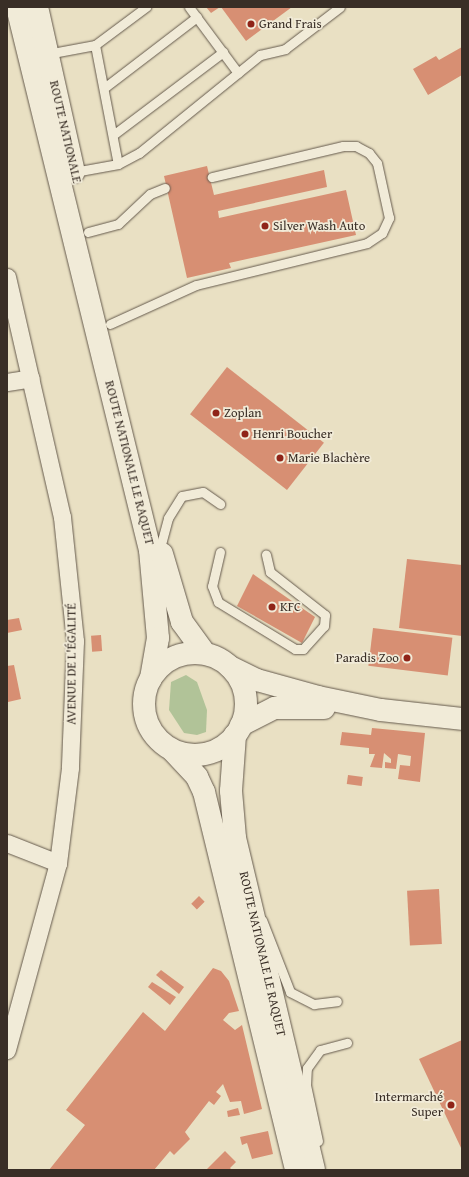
<!DOCTYPE html>
<meta charset="utf-8">
<style>
body{margin:0}
#map{position:relative;width:469px;height:1177px;overflow:hidden;background:#e9e0c3;font-family:"Gentium Book Plus",serif}
div>[style]{position:absolute}
.green>*{inset:0;background:#b1c398}
.building>*{inset:0;background:#d78f73;transform-origin:0 0}
.roads{filter:drop-shadow(0 0 1px #655a4d) drop-shadow(0 0 1px #655a4d)}
.service>*{height:9px;margin:-4.5px;padding:0 4.5px;transform-origin:4.5px;border-radius:4.5px;background:#f1ebd8}
.minor>*{height:17px;margin:-8.5px;padding:0 8.5px;transform-origin:8.5px;border-radius:8.5px;background:#f1ebd8}
.tertiary>*{height:22px;margin:-11px;padding:0 11px;transform-origin:11px;border-radius:11px;background:#f1ebd8}
.secondary>*{height:22px;margin:-11px;padding:0 11px;transform-origin:11px;border-radius:11px;background:#f1ebd8}
.secondary>.ring{margin:-11px;padding:0;box-sizing:content-box;background:none;border:22px solid #f1ebd8;border-radius:50%}
.dots>*{width:11px;height:11px;translate:-50% -50%;box-sizing:border-box;border:2px solid #f1ebd8;border-radius:50%}
span{translate:-50% -50%;white-space:nowrap;text-align:center;line-height:1.15;-webkit-text-stroke:3.5px #f1ebd8;paint-order:stroke}
.poi-label{font-size:13px;color:#392e26}
.left{translate:0 -50%;text-align:left}
.right{translate:-100% -50%;text-align:right}
.street-label{font-size:13px;color:#392e26}
.frame{position:absolute;inset:0;border:8px solid #392e26;pointer-events:none}
</style>
<div id="map">
<div class="green">
<i style="clip-path:polygon(186px 675px,197px 682px,207px 710px,206px 732px,197px 735px,184px 733px,169px 710px,171px 682px)"></i>
</div>
<div class="building">
<i style="clip-path:polygon(206px 7px,220px 7px,211px 13px)"></i>
<i style="clip-path:polygon(221px 7px,292px 7px,246px 41px)"></i>
<i style="clip-path:polygon(462px 47px,462px 75px,428px 95px,413px 69px,436px 56px,439px 60px)"></i>
<i style="clip-path:polygon(207px 166px,214px 195px,324px 170px,327px 187px,218px 211px,219px 218px,346px 190px,356px 235px,229px 263px,231px 268px,187px 278px,164px 176px)"></i>
<i style="left:227px;top:367px;width:123px;height:60px;rotate:38deg"></i>
<i style="clip-path:polygon(407px 559px,462px 565px,462px 636px,399px 628px)"></i>
<i style="clip-path:polygon(253px 574px,315px 617px,302px 643px,237px 606px)"></i>
<i style="clip-path:polygon(19px 618px,22px 630px,7px 633px,7px 620px)"></i>
<i style="left:373px;top:628px;width:80px;height:38px;rotate:7deg"></i>
<i style="left:101px;top:635px;width:16px;height:10px;rotate:86deg"></i>
<i style="clip-path:polygon(14px 665px,21px 699px,8px 702px,7px 666px)"></i>
<i style="clip-path:polygon(372px 728px,425px 733px,420px 782px,398px 779px,400px 765px,410px 766px,411px 756px,398px 754px,396px 769px,385px 768px,385px 762px,391px 763px,391px 759px,384px 753px,382px 768px,370px 767px,375px 754px,369px 754px,369px 748px,340px 745px,342px 732px,371px 735px)"></i>
<i style="left:348px;top:775px;width:15px;height:9px;rotate:8deg"></i>
<i style="left:439px;top:889px;width:55px;height:32px;rotate:87deg"></i>
<i style="left:199px;top:896px;width:8px;height:11px;rotate:45deg"></i>
<i style="clip-path:polygon(213px 968px,221px 971px,229px 981px,239px 1011px,229px 1013px,223px 1020px,235px 1030px,242px 1025px,262px 1109px,244px 1114px,241px 1101px,230px 1102px,223px 1084px,216px 1092px,221px 1096px,214px 1105px,209px 1101px,185px 1132px,190px 1139px,174px 1155px,170px 1151px,154px 1170px,49px 1170px,85px 1125px,66px 1110px,143px 1012px,165px 1031px)"></i>
<i style="clip-path:polygon(161px 970px,184px 987px,179px 994px,156px 975px)"></i>
<i style="clip-path:polygon(152px 982px,176px 997px,170px 1005px,148px 987px)"></i>
<i style="clip-path:polygon(462px 1040px,462px 1150px,419px 1059px)"></i>
<i style="clip-path:polygon(238px 1108px,240px 1115px,228px 1117px,227px 1111px)"></i>
<i style="clip-path:polygon(268px 1131px,273px 1154px,252px 1159px,247px 1143px,242px 1145px,240px 1137px)"></i>
<i style="clip-path:polygon(225px 1151px,236px 1162px,230px 1168px,232px 1170px,206px 1170px)"></i>
</div>
<div class="roads">
<div class="service">
<i style="left:189px;top:7px;width:82px;rotate:53.4deg"></i>
<i style="left:95px;top:45px;width:121px;rotate:79.1deg"></i>
<i style="left:47px;top:54px;width:49px;rotate:-10.6deg"></i>
<i style="left:95px;top:45px;width:64px;rotate:-36.7deg"></i>
<i style="left:104px;top:88px;width:117px;rotate:-37.4deg"></i>
<i style="left:113px;top:135px;width:138px;rotate:-37deg"></i>
<i style="left:74px;top:172px;width:45px;rotate:-10.3deg"></i>
<i style="left:118px;top:164px;width:24px;rotate:-28deg"></i>
<i style="left:139px;top:153px;width:156px;rotate:-39deg"></i>
<i style="left:260px;top:55px;width:26px;rotate:-13deg"></i>
<i style="left:285px;top:49px;width:69px;rotate:-37.4deg"></i>
<i style="left:88px;top:232px;width:31px;rotate:-15deg"></i>
<i style="left:118px;top:224px;width:44px;rotate:-43.2deg"></i>
<i style="left:150px;top:194px;width:16px;rotate:-22deg"></i>
<i style="left:110px;top:324px;width:94px;rotate:-24.4deg"></i>
<i style="left:196px;top:285px;width:176px;rotate:-13.8deg"></i>
<i style="left:367px;top:243px;width:18px;rotate:-34deg"></i>
<i style="left:382px;top:233px;width:17px;rotate:-65deg"></i>
<i style="left:389px;top:218px;width:56px;rotate:-102.3deg"></i>
<i style="left:377px;top:163px;width:13px;rotate:-129deg"></i>
<i style="left:369px;top:153px;width:15px;rotate:-152deg"></i>
<i style="left:356px;top:146px;width:13px;rotate:180deg"></i>
<i style="left:343px;top:146px;width:135px;rotate:166.7deg"></i>
<i style="left:160px;top:548px;width:31px;rotate:-75deg"></i>
<i style="left:168px;top:518px;width:26px;rotate:-58deg"></i>
<i style="left:182px;top:496px;width:21px;rotate:-11deg"></i>
<i style="left:203px;top:492px;width:21px;rotate:35deg"></i>
<i style="left:220px;top:552px;width:35px;rotate:103deg"></i>
<i style="left:212px;top:586px;width:17px;rotate:69deg"></i>
<i style="left:218px;top:602px;width:90px;rotate:31.4deg"></i>
<i style="left:295px;top:649px;width:8px"></i>
<i style="left:303px;top:649px;width:31px;rotate:-48deg"></i>
<i style="left:324px;top:626px;width:11px;rotate:-85deg"></i>
<i style="left:325px;top:615px;width:70px;rotate:-142deg"></i>
<i style="left:270px;top:572px;width:18px;rotate:-103deg"></i>
<i style="left:262px;top:920px;width:77px;rotate:68.7deg"></i>
<i style="left:290px;top:992px;width:27px;rotate:27deg"></i>
<i style="left:314px;top:1004px;width:23px;rotate:-7deg"></i>
<i style="left:318px;top:1141px;width:57px;rotate:-102.1deg"></i>
<i style="left:306px;top:1085px;width:17px;rotate:-87deg"></i>
<i style="left:307px;top:1068px;width:22px;rotate:-54deg"></i>
<i style="left:320px;top:1050px;width:28px;rotate:-15deg"></i>
</div>
<div class="minor">
<i style="left:7px;top:277px;width:246px;rotate:77.1deg"></i>
<i style="left:62px;top:517px;width:125px;rotate:84deg"></i>
<i style="left:75px;top:641px;width:127px;rotate:92.3deg"></i>
<i style="left:70px;top:768px;width:96px;rotate:97.2deg"></i>
<i style="left:58px;top:863px;width:194px;rotate:105.3deg"></i>
<i style="left:7px;top:382px;width:24px;rotate:-9deg"></i>
<i style="left:7px;top:843px;width:55px;rotate:21.4deg"></i>
</div>
<div class="tertiary">
<i style="left:230px;top:667px;width:30px;rotate:26deg"></i>
<i style="left:257px;top:680px;width:63px;rotate:15.6deg"></i>
<i style="left:318px;top:697px;width:64px;rotate:11.7deg"></i>
<i style="left:381px;top:710px;width:81px;rotate:6.3deg"></i>
<i style="left:241px;top:725px;width:38px;rotate:-27deg"></i>
<i style="left:275px;top:708px;width:49px"></i>
</div>
<div class="secondary">
<i style="left:17px;top:7px;width:559px;rotate:76.24deg"></i>
<i style="left:150px;top:550px;width:88px;rotate:84.8deg"></i>
<i style="left:158px;top:638px;width:41px;rotate:99.9deg"></i>
<i style="left:37px;top:7px;width:169px;rotate:77.4deg"></i>
<i style="left:162px;top:554px;width:71px;rotate:73.6deg"></i>
<i style="left:182px;top:622px;width:39px;rotate:54deg"></i>
<i class="ring" style="left:144px;top:653px;width:80px;height:80px"></i>
<i style="left:235px;top:735px;width:56px;rotate:94.1deg"></i>
<i style="left:231px;top:791px;width:47px;rotate:85.1deg"></i>
<i style="left:235px;top:838px;width:341px;rotate:76.6deg"></i>
<i style="left:173px;top:751px;width:35px;rotate:47deg"></i>
<i style="left:197px;top:777px;width:17px;rotate:65deg"></i>
<i style="left:204px;top:792px;width:389px;rotate:76.3deg"></i>
</div>
</div>
<div class="dots">
<i style="left:251px;top:24px;background:#8f2418"></i>
<i style="left:265px;top:226px;background:#8f2418"></i>
<i style="left:216px;top:413px;background:#8f2418"></i>
<i style="left:245px;top:434px;background:#8f2418"></i>
<i style="left:280px;top:458px;background:#8f2418"></i>
<i style="left:272px;top:607px;background:#8f2418"></i>
<i style="left:407px;top:658px;background:#8f2418"></i>
<i style="left:451px;top:1105px;background:#8f2418"></i>
</div>
<div class="poi-label">
<span class="left" style="left:259px;top:24px">Grand Frais</span>
<span class="left" style="left:273px;top:226px">Silver Wash Auto</span>
<span class="left" style="left:224px;top:413px">Zoplan</span>
<span class="left" style="left:253px;top:434px">Henri Boucher</span>
<span class="left" style="left:288px;top:458px">Marie Blachère</span>
<span class="left" style="left:280px;top:607px">KFC</span>
<span class="right" style="left:399px;top:658px">Paradis Zoo</span>
<span class="right" style="left:443px;top:1105px">Intermarché<br>Super</span>
</div>
<div class="street-label">
<span style="left:65px;top:132px;rotate:77deg">ROUTE NATIONALE</span>
<span style="left:129px;top:463px;rotate:76deg">ROUTE NATIONALE LE RAQUET</span>
<span style="left:72px;top:664px;rotate:-90deg">AVENUE DE L'ÉGALITÉ</span>
<span style="left:262px;top:954px;rotate:77deg">ROUTE NATIONALE LE RAQUET</span>
</div>
<div class="frame"></div>
</div>
